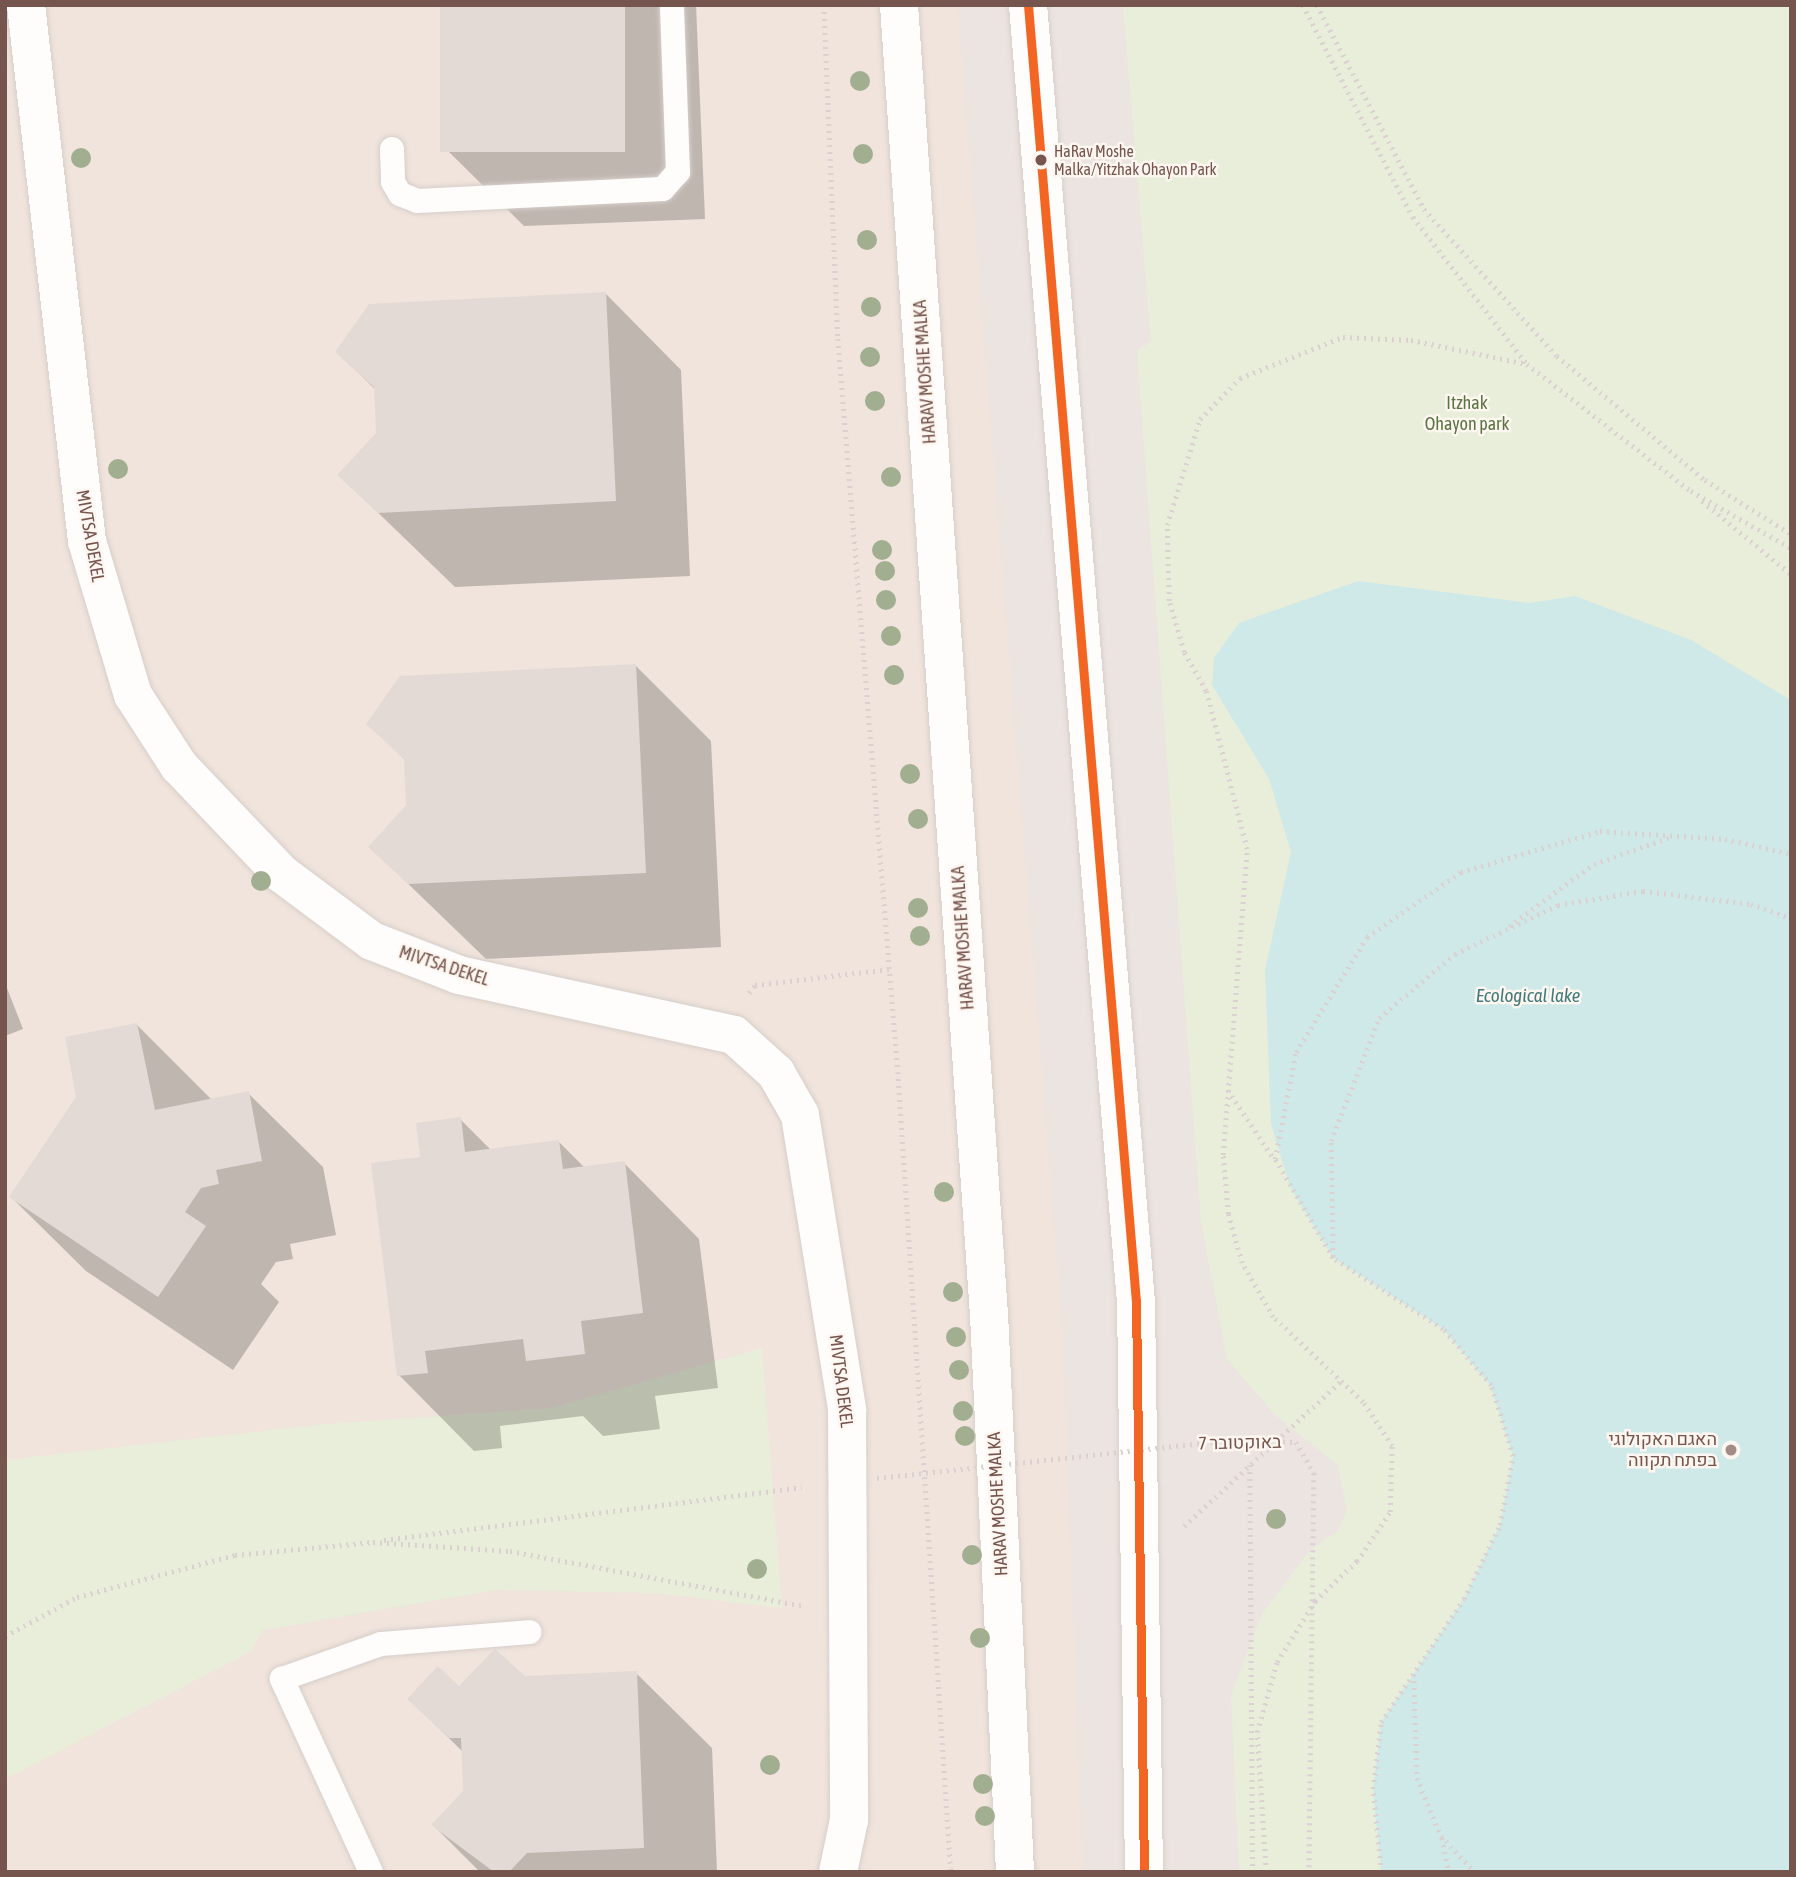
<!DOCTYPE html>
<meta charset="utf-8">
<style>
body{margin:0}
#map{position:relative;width:1796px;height:1877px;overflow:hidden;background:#f8f3ee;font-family:"Asap Condensed",Heebo,sans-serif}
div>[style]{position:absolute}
.residential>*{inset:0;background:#f0e4dc;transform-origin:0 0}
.industrial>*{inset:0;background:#ece4e0}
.green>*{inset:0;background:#e8eed9}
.water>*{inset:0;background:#cfe9e8}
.shadow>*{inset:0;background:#0003}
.building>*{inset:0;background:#e4dad5;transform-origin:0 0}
.path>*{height:4.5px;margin-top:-2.25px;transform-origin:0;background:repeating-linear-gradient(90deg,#dad1d0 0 2px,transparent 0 7px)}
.roads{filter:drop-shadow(0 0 2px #d6ceca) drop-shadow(0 0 2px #d6ceca)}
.lane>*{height:24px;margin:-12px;padding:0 12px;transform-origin:12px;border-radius:12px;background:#fefdfc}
.street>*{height:38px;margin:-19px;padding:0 19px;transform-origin:19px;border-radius:19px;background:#fefdfc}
.secondary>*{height:38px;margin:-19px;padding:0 19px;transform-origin:19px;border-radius:19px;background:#fefdfc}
.path-bridge>*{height:4.5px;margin-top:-2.25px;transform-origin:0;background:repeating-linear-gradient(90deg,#dad1d0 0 2px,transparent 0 7px)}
.bus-1>*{height:9px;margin:-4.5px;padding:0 4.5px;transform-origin:4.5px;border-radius:4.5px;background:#f26522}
.trees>*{width:20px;height:20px;margin:-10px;border-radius:50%;background:#a1ae90}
.dots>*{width:19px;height:19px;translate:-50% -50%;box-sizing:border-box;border:4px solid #fef6f0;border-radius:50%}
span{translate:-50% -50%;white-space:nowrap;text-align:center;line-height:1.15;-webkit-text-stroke:5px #fef6f0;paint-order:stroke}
.bus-label{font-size:16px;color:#76554e}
.left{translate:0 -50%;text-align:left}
.street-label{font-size:18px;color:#76554e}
.park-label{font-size:18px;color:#5a7543}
.poi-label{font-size:18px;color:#76554e}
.right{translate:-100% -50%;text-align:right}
.water-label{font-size:19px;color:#417a7a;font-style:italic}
.frame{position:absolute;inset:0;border:7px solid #76554e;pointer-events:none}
</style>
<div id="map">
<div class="residential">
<i style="left:5px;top:5px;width:1786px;height:1867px"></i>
</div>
<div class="industrial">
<i style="clip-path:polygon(958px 5px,1791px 5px,1791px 1872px,1083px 1872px,1063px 1332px)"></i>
</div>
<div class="green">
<i style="clip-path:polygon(1123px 5px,1791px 5px,1791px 1872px,1239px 1872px,1231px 1695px,1262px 1614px,1309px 1551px,1338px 1531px,1347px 1510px,1338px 1465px,1275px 1415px,1227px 1359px,1201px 1222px,1137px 351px,1151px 341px)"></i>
<i style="clip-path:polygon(762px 1348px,782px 1608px,653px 1593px,498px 1590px,262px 1630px,252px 1651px,5px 1779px,5px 1460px,316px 1425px,551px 1408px)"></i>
</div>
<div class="water">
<i style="clip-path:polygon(1358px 581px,1530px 603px,1575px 596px,1691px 640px,1791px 700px,1791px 1872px,1381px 1872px,1373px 1789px,1381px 1722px,1464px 1599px,1500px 1525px,1513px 1456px,1490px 1385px,1443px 1329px,1333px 1258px,1290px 1187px,1271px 1124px,1265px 970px,1291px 852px,1269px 779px,1212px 685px,1214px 658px,1239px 623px)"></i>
</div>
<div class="shadow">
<i style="clip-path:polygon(442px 5px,696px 5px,705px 219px,524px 226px,448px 151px)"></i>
<i style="clip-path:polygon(606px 294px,681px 370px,690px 576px,455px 587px,339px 475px,378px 433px,376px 390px,337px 352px)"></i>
<i style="clip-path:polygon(636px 666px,711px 741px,721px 947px,486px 959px,370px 847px,408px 805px,406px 761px,368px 723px)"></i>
<i style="clip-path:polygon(5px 983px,23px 1029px,5px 1036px)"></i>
<i style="clip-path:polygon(137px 1025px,212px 1100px,248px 1093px,323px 1167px,336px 1235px,290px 1244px,293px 1259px,276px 1262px,261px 1284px,279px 1302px,233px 1370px,86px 1271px,11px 1197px)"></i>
<i style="clip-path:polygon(460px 1119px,491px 1150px,559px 1142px,585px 1168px,624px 1163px,699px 1239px,718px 1388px,655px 1396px,660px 1429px,603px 1436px,583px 1416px,500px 1426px,502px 1448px,474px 1451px,399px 1375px,422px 1159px)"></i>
<i style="clip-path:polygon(636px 1673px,712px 1748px,717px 1872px,480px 1872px,433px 1825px,465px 1791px,464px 1753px,409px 1699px,524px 1678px)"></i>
</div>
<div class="building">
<i style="left:440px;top:5px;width:185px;height:147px"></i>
<i style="clip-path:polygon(606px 292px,616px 501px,378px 513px,337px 475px,376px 433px,374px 387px,335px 352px,369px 304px)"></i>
<i style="clip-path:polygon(636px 664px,646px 873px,408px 884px,368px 847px,406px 805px,404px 759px,366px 724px,400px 676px)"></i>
<i style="clip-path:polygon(137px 1023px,155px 1110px,249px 1091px,262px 1161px,216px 1170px,219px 1184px,201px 1188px,185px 1212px,206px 1226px,158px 1297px,9px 1197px,76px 1097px,65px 1037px)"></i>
<i style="clip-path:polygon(461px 1117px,465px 1152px,559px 1140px,563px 1169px,625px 1161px,643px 1313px,581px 1321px,585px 1354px,526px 1361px,523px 1339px,425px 1351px,428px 1373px,397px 1376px,371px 1163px,420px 1157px,416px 1123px)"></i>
<i style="clip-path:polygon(495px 1649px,525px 1676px,637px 1671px,644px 1848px,527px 1853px,509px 1872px,494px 1872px,431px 1825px,463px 1791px,461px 1738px,449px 1738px,407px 1699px,438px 1666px,459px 1686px)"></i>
</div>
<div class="path">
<i style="left:824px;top:5px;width:334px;rotate:87.6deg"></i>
<i style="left:838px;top:339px;width:735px;rotate:85.32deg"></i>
<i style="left:898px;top:1072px;width:802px;rotate:86.21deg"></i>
<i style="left:1303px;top:5px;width:239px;rotate:62.6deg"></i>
<i style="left:1413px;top:217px;width:186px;rotate:52.2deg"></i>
<i style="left:1527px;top:364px;width:207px;rotate:37.8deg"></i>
<i style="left:1691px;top:491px;width:115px;rotate:29.7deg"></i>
<i style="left:1317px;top:5px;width:230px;rotate:62.3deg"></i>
<i style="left:1424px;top:209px;width:198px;rotate:47.9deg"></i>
<i style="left:1557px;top:356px;width:193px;rotate:40deg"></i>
<i style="left:1705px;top:480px;width:102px;rotate:32.1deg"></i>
<i style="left:1702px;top:501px;width:115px;rotate:39.4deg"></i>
<i style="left:1509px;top:926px;width:105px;rotate:-36.1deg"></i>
<i style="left:1594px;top:864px;width:82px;rotate:-19.3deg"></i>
<i style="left:749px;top:993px;width:10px;rotate:-53deg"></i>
<i style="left:755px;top:985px;width:136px;rotate:-6.8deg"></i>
<i style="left:1228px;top:1090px;width:83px;rotate:56.3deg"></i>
<i style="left:1333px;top:1257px;width:116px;rotate:-91deg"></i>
<i style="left:1331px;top:1141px;width:132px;rotate:-68.7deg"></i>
<i style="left:1379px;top:1018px;width:99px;rotate:-40.1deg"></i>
<i style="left:1455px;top:954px;width:114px;rotate:-25.4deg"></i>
<i style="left:1558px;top:905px;width:86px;rotate:-9.4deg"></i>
<i style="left:1643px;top:891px;width:109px;rotate:6.9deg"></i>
<i style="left:1751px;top:904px;width:42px;rotate:19.3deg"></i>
<i style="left:1250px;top:1465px;width:407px;rotate:89.6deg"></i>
<i style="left:1184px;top:1526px;width:212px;rotate:-42.7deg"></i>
<i style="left:384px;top:1540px;width:421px;rotate:-7.2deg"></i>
<i style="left:5px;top:1636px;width:82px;rotate:-28.4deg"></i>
<i style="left:77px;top:1597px;width:163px;rotate:-14.9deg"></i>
<i style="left:235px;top:1555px;width:139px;rotate:-5.4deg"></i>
<i style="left:373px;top:1542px;width:137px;rotate:3.8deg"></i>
<i style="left:510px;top:1551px;width:300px;rotate:10.6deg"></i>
<i style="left:1414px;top:1674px;width:104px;rotate:88.3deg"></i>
<i style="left:1417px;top:1778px;width:63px;rotate:67.5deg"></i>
<i style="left:1441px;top:1836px;width:50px;rotate:46.6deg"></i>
<i style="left:1442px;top:1838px;width:35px;rotate:78deg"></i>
<i style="left:1266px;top:1872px;width:140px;rotate:-93.7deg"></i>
<i style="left:1257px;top:1732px;width:73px;rotate:-74.1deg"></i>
<i style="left:1277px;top:1662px;width:72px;rotate:-58.1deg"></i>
<i style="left:1315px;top:1601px;width:58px;rotate:-43.6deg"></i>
<i style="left:1357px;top:1561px;width:59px;rotate:-56deg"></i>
<i style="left:1390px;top:1512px;width:66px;rotate:-88.3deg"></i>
<i style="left:1392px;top:1446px;width:53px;rotate:-123.4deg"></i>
<i style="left:1363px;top:1402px;width:124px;rotate:-136.6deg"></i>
<i style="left:1273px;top:1317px;width:62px;rotate:-119.9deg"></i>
<i style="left:1242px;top:1263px;width:51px;rotate:-105.9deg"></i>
<i style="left:1228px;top:1214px;width:59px;rotate:-94.8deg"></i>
<i style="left:1223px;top:1155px;width:307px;rotate:-85.5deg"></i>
<i style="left:1247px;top:849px;width:163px;rotate:-104.5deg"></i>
<i style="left:1206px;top:691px;width:45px;rotate:-119.4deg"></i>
<i style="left:1184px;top:652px;width:53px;rotate:-106.4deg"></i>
<i style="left:1169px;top:601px;width:76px;rotate:-91.5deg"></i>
<i style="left:1167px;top:525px;width:111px;rotate:-72.7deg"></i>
<i style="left:1200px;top:419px;width:57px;rotate:-45.7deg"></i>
<i style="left:1240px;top:378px;width:111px;rotate:-21.7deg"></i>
<i style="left:1343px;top:337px;width:68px;rotate:2.5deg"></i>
<i style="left:1411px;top:340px;width:118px;rotate:11.7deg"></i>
<i style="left:1381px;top:1872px;width:83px;rotate:-95.5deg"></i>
<i style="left:1373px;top:1789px;width:67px;rotate:-83.2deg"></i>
<i style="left:1381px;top:1722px;width:148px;rotate:-56deg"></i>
<i style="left:1464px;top:1599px;width:82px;rotate:-64.1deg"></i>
<i style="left:1500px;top:1525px;width:70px;rotate:-79.3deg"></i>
<i style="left:1513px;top:1456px;width:74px;rotate:-107.2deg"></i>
<i style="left:1491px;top:1385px;width:74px;rotate:-130.6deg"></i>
<i style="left:1443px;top:1329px;width:131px;rotate:-147.2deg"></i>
<i style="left:1333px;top:1258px;width:115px;rotate:-120.4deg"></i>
<i style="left:1275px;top:1159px;width:109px;rotate:-78.9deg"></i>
<i style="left:1296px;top:1052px;width:135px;rotate:-58.3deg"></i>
<i style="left:1367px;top:937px;width:114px;rotate:-34.7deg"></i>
<i style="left:1461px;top:872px;width:145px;rotate:-16.4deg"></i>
<i style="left:1600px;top:831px;width:125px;rotate:3.7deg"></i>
<i style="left:1725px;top:839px;width:68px;rotate:12.8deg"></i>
</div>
<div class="roads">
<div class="lane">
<i style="left:392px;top:149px;width:33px;rotate:88deg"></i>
<i style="left:393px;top:182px;width:14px;rotate:60deg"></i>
<i style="left:400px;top:194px;width:18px;rotate:22deg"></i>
<i style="left:417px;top:201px;width:246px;rotate:-2.8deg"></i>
<i style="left:663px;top:189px;width:23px;rotate:-49deg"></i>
<i style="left:678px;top:172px;width:167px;rotate:-92.1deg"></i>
<i style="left:371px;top:1872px;width:213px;rotate:-114.8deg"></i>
<i style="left:282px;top:1679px;width:105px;rotate:-19.5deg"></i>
<i style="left:381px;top:1644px;width:149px;rotate:-4.6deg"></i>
</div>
<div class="street">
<i style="left:26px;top:5px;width:539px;rotate:83.51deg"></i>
<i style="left:87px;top:541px;width:161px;rotate:73.4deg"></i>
<i style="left:133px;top:695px;width:85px;rotate:57.1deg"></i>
<i style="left:179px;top:766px;width:149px;rotate:46.4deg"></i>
<i style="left:282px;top:874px;width:112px;rotate:36.7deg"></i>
<i style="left:372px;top:941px;width:93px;rotate:21.3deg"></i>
<i style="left:459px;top:975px;width:281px;rotate:12.3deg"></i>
<i style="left:734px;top:1035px;width:57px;rotate:42.1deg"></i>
<i style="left:776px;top:1073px;width:48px;rotate:60.3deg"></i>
<i style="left:800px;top:1115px;width:299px;rotate:80.9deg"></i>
<i style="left:847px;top:1410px;width:410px;rotate:89.7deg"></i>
<i style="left:849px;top:1820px;width:53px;rotate:101.9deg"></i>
</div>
<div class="secondary">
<i style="left:899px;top:5px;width:1312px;rotate:86.07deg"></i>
<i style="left:989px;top:1314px;width:559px;rotate:87.33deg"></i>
<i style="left:1028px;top:5px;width:1300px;rotate:85.24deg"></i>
<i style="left:1136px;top:1301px;width:571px;rotate:89.2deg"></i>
</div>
</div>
<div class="path-bridge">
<i style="left:877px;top:1478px;width:359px;rotate:-6.1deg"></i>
<i style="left:1234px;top:1440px;width:62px;rotate:1.8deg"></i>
<i style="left:1296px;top:1442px;width:36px;rotate:60deg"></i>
<i style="left:1314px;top:1473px;width:399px;rotate:90.7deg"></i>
</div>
<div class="bus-1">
<i style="left:1028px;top:5px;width:1300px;rotate:85.24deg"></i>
<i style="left:1136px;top:1301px;width:571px;rotate:89.2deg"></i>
</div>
<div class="trees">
<i style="left:860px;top:81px"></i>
<i style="left:863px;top:154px"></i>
<i style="left:81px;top:158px"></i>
<i style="left:867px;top:240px"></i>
<i style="left:871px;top:307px"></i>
<i style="left:870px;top:357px"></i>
<i style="left:875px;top:401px"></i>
<i style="left:118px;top:469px"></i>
<i style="left:891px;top:477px"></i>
<i style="left:882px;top:550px"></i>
<i style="left:885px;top:571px"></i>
<i style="left:886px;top:600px"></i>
<i style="left:891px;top:636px"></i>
<i style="left:894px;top:675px"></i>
<i style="left:910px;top:774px"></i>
<i style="left:918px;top:819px"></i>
<i style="left:261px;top:881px"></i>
<i style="left:918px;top:908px"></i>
<i style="left:920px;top:936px"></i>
<i style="left:944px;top:1192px"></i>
<i style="left:953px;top:1292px"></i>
<i style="left:956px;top:1337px"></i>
<i style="left:959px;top:1370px"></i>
<i style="left:963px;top:1411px"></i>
<i style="left:965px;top:1436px"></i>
<i style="left:1276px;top:1519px"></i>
<i style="left:972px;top:1555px"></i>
<i style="left:757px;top:1569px"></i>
<i style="left:980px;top:1638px"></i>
<i style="left:770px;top:1765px"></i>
<i style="left:983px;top:1784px"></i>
<i style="left:985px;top:1816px"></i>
</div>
<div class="dots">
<i style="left:1041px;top:160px;background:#76554e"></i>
<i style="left:1731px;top:1450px;background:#a48c86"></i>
</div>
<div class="bus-label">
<span class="left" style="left:1054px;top:160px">HaRav Moshe<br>Malka/Yitzhak Ohayon Park</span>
</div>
<div class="street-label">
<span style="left:925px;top:372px;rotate:-94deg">HARAV MOSHE MALKA</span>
<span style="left:90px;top:536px;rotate:80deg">MIVTSA DEKEL</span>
<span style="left:963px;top:938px;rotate:-94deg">HARAV MOSHE MALKA</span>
<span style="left:444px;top:966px;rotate:18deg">MIVTSA DEKEL</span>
<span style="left:841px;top:1381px;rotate:83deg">MIVTSA DEKEL</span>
<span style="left:1240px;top:1443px;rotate:-1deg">7 באוקטובר</span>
<span style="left:998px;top:1504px;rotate:-93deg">HARAV MOSHE MALKA</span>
</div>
<div class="park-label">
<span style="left:1467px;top:414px">Itzhak<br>Ohayon park</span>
</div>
<div class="poi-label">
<span class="right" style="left:1717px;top:1450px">האגם האקולוגי<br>בפתח תקווה</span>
</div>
<div class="water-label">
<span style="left:1528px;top:996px">Ecological lake</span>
</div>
<div class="frame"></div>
</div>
